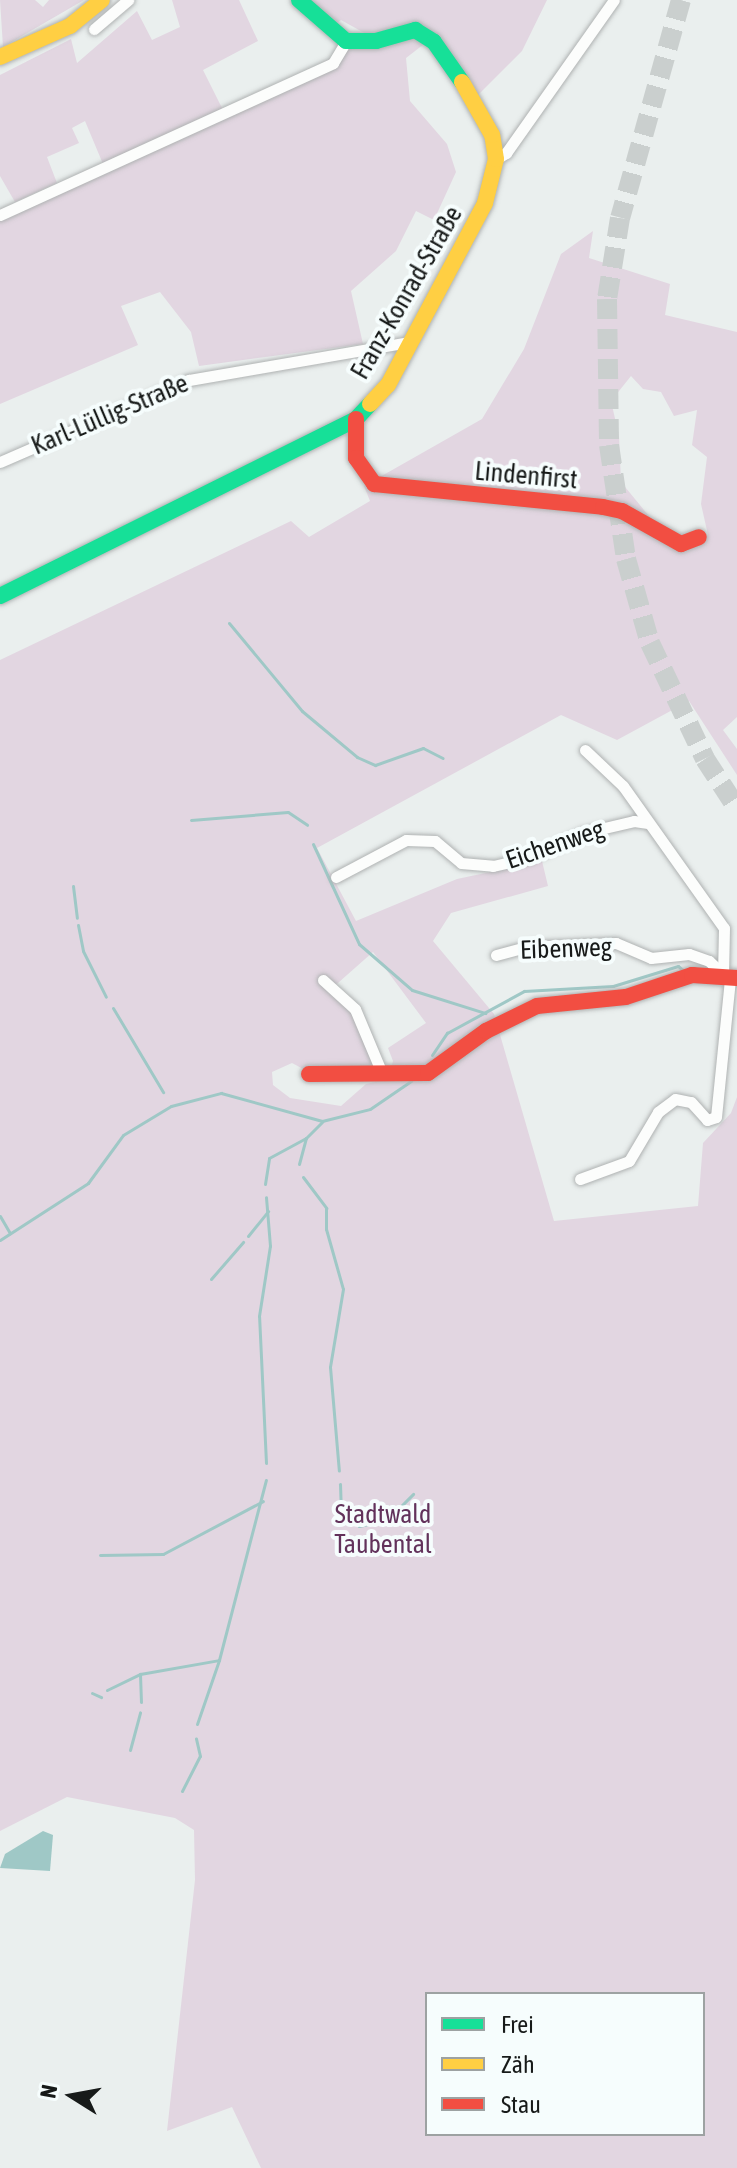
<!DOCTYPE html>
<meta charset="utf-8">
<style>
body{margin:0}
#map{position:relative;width:737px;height:2168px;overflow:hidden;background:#eaefee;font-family:"Asap Condensed",sans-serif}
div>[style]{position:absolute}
.green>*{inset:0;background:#e2d6e1}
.water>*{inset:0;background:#9fc8c6}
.stream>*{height:3px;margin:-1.5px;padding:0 1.5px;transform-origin:1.5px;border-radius:1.5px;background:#9fc8c6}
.highway-tunnel>*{height:20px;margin-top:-10px;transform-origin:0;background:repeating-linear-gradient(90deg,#cacfce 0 20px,transparent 0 30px)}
.roads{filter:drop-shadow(0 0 2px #afb2b2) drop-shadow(0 0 2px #afb2b2)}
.street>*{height:11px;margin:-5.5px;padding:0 5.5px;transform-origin:5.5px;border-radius:5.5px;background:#fcfdfc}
.fast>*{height:16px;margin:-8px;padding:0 8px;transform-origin:8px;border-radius:8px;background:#16e098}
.slow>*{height:16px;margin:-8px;padding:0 8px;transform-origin:8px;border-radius:8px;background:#ffcf43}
.jam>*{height:16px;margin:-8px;padding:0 8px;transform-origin:8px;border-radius:8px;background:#f24e42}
span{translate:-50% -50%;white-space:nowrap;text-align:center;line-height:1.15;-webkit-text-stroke:8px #f6fdfd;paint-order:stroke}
.street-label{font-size:26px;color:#171a19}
.park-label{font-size:26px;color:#62325b}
.legend{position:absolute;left:425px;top:1992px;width:280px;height:144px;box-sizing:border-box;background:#f6fdfd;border:2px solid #9da2a2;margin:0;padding:10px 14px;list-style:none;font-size:24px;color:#171a19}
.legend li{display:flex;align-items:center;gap:16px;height:40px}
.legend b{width:40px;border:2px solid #9da2a2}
.north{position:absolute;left:32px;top:2056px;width:80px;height:80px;-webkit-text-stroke:6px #f6fdfd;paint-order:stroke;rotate:281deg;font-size:22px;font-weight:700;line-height:32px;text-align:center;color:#171a19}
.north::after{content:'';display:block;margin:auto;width:28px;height:36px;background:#171a19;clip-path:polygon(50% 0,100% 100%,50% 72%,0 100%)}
</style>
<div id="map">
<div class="green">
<i style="clip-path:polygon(0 0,35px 0,43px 7px,49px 0,84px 0,3px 47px)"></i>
<i style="clip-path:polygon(172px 0,239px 0,258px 41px,203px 70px,223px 110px,103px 164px,85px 121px,72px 128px,79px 143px,47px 157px,57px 183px,15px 202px,0 176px,0 75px,71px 39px,77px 63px,137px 11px,152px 40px,180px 27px)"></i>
<i style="clip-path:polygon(306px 0,547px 0,522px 51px,477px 96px,419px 25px,368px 35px,341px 20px,335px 25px)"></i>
<i style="clip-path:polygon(405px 34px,428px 41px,406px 58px,410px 101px,447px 144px,456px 172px,434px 220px,416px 211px,396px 251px,351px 291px,363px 344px,199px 366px,191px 332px,160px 292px,121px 306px,138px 345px,0 404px,0 219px,275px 92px,349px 47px)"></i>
<i style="clip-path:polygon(evenodd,593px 231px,589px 258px,670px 284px,665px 315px,737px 332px,737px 717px,723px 730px,737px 749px,737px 775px,689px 701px,617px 740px,561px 715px,317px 848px,356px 921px,457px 879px,542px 861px,548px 886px,451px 913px,433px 941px,494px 1014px,554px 1221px,698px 1206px,703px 1143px,731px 1113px,737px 1097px,737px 2168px,261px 2168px,232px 2107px,167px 2131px,195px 1880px,194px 1830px,175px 1818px,67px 1797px,0 1831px,0 660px,291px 521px,309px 537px,370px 501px,364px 486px,482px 419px,524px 349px,561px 254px,593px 231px,631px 376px,643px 389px,661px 392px,674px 416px,697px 410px,692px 445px,707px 457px,701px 504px,708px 535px,676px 549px,621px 482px,619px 436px,611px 401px,631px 376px,593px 231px,373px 952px,426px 1023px,388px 1048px,393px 1061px,388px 1079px,366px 1084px,341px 1106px,290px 1098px,273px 1085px,272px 1072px,292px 1063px,307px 1071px,379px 1068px,354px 1010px,330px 990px,373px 952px,593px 231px,427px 1994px,703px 1994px,703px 2134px,427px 2134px,427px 1994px)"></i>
</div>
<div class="water">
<i style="clip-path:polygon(43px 1831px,53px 1835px,50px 1871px,0 1868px,5px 1854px)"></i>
</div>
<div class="stream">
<i style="left:229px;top:623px;width:114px;rotate:50.3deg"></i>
<i style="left:302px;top:711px;width:72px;rotate:39.9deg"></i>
<i style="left:357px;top:757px;width:20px;rotate:24deg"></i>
<i style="left:375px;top:765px;width:51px;rotate:-19.5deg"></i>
<i style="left:423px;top:748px;width:22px;rotate:27deg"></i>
<i style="left:191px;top:820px;width:97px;rotate:-4.7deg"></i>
<i style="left:288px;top:812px;width:23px;rotate:34deg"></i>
<i style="left:313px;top:844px;width:110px;rotate:65.3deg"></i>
<i style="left:359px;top:944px;width:70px;rotate:41deg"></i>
<i style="left:412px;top:990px;width:77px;rotate:17.5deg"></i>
<i style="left:73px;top:886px;width:32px;rotate:83deg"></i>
<i style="left:78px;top:925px;width:26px;rotate:79deg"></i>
<i style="left:83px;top:951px;width:51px;rotate:63.4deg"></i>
<i style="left:113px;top:1008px;width:98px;rotate:59.2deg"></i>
<i style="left:432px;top:1055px;width:27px;rotate:-56deg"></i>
<i style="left:447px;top:1033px;width:88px;rotate:-28.6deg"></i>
<i style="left:524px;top:991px;width:89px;rotate:-3.2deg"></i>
<i style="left:613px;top:986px;width:68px;rotate:-17.1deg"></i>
<i style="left:678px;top:966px;width:8px;rotate:40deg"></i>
<i style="left:299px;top:1164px;width:27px;rotate:-75deg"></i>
<i style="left:303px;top:1177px;width:39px;rotate:53deg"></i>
<i style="left:326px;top:1208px;width:21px;rotate:90deg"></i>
<i style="left:326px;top:1229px;width:62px;rotate:74.2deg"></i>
<i style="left:343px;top:1289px;width:79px;rotate:99.5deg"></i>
<i style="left:330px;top:1367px;width:104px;rotate:85.1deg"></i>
<i style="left:265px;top:1184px;width:26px;rotate:-81deg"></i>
<i style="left:269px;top:1158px;width:42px;rotate:-28.4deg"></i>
<i style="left:306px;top:1138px;width:23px;rotate:-45deg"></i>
<i style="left:0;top:1216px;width:20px;rotate:60deg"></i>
<i style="left:248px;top:1236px;width:32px;rotate:-51deg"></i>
<i style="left:0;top:1240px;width:105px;rotate:-32.9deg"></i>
<i style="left:88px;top:1183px;width:59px;rotate:-53.9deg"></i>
<i style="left:123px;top:1135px;width:56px;rotate:-31.1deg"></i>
<i style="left:171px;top:1106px;width:52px;rotate:-14.6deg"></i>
<i style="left:221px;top:1093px;width:105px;rotate:15.5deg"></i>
<i style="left:322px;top:1121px;width:49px;rotate:-14deg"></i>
<i style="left:370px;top:1109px;width:50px;rotate:-34.3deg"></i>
<i style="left:211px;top:1279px;width:49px;rotate:-49.1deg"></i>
<i style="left:266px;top:1463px;width:147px;rotate:-92.7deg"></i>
<i style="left:259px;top:1316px;width:71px;rotate:-81.1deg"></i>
<i style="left:270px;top:1246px;width:49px;rotate:-94.7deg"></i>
<i style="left:340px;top:1484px;width:24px;rotate:88deg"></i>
<i style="left:341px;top:1508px;width:25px;rotate:45deg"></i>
<i style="left:359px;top:1526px;width:29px;rotate:-12deg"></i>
<i style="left:387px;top:1520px;width:37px;rotate:-45deg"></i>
<i style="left:100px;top:1555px;width:63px;rotate:-0.9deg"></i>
<i style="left:163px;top:1554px;width:113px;rotate:-27.9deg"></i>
<i style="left:140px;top:1674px;width:28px;rotate:88deg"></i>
<i style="left:107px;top:1690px;width:37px;rotate:-26deg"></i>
<i style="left:140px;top:1674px;width:80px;rotate:-10deg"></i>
<i style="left:219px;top:1660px;width:186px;rotate:-75.4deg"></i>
<i style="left:92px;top:1693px;width:10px;rotate:24deg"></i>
<i style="left:197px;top:1724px;width:68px;rotate:-71deg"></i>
<i style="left:130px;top:1750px;width:39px;rotate:-75deg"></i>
<i style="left:182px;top:1791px;width:39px;rotate:-63deg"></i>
<i style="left:200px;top:1756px;width:18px;rotate:-103deg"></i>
</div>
<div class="highway-tunnel">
<i style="left:681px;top:0;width:226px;rotate:105.6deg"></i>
<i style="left:620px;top:218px;width:82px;rotate:99.1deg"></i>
<i style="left:607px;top:299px;width:146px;rotate:89.2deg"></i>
<i style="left:609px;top:445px;width:115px;rotate:81.5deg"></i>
<i style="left:626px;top:559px;width:87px;rotate:74.1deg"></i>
<i style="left:650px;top:643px;width:128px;rotate:64.6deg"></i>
<i style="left:705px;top:759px;width:59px;rotate:56.9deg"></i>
</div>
<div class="roads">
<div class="street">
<i style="left:94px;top:29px;width:45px;rotate:-40.5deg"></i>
<i style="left:496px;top:159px;width:12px;rotate:-31deg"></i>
<i style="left:506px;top:153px;width:187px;rotate:-54.8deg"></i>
<i style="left:0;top:215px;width:366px;rotate:-24.5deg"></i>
<i style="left:333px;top:63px;width:26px;rotate:-59deg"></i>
<i style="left:0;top:462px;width:206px;rotate:-23.5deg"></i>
<i style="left:189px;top:380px;width:224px;rotate:-9.8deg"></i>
<i style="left:585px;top:750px;width:52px;rotate:43.5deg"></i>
<i style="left:623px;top:786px;width:174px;rotate:54.6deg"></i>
<i style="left:724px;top:928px;width:46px;rotate:91.2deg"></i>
<i style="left:336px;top:877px;width:79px;rotate:-27.9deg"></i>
<i style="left:406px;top:840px;width:29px;rotate:2deg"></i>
<i style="left:435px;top:841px;width:34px;rotate:40deg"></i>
<i style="left:461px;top:863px;width:32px;rotate:5deg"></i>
<i style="left:493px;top:866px;width:37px;rotate:-13deg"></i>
<i style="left:529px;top:858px;width:60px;rotate:-24.8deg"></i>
<i style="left:583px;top:833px;width:52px;rotate:-13.2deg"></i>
<i style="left:634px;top:821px;width:14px;rotate:8deg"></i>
<i style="left:496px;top:955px;width:30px;rotate:-15deg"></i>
<i style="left:525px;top:947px;width:91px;rotate:-2.5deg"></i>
<i style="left:616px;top:943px;width:38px;rotate:23deg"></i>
<i style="left:651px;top:958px;width:38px;rotate:-6deg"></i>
<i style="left:689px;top:954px;width:21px;rotate:19deg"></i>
<i style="left:709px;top:961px;width:19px;rotate:43deg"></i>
<i style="left:323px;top:980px;width:43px;rotate:42.2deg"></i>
<i style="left:355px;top:1009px;width:67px;rotate:67.2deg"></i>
<i style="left:580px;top:1179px;width:52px;rotate:-20.2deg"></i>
<i style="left:629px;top:1161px;width:57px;rotate:-59.4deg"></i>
<i style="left:658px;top:1112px;width:21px;rotate:-37deg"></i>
<i style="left:675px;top:1099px;width:16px;rotate:11deg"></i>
<i style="left:691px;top:1102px;width:24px;rotate:48deg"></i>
<i style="left:707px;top:1120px;width:9px;rotate:-18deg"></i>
<i style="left:716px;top:1117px;width:140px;rotate:-84.2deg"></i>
</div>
<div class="fast">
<i style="left:299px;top:0;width:62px;rotate:41.1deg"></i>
<i style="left:346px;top:41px;width:30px"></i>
<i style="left:376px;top:41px;width:41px;rotate:-15.8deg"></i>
<i style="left:415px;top:30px;width:22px;rotate:32deg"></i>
<i style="left:434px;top:42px;width:49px;rotate:55deg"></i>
<i style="left:0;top:596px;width:398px;rotate:-26.4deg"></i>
<i style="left:356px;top:419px;width:21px;rotate:-47deg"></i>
</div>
<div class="slow">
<i style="left:0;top:57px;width:77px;rotate:-23.9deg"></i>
<i style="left:70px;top:26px;width:41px;rotate:-39.1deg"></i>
<i style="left:370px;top:404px;width:26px;rotate:-47deg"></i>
<i style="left:388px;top:385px;width:206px;rotate:-61.9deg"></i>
<i style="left:485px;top:203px;width:45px;rotate:-76deg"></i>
<i style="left:496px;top:159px;width:24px;rotate:-99deg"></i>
<i style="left:492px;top:135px;width:61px;rotate:-119.5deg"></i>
</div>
<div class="jam">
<i style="left:356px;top:419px;width:39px;rotate:90deg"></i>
<i style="left:356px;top:458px;width:32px;rotate:55deg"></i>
<i style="left:374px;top:484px;width:230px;rotate:5.7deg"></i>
<i style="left:603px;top:507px;width:19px;rotate:12deg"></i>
<i style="left:622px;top:511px;width:68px;rotate:29.2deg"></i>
<i style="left:681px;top:544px;width:19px;rotate:-21deg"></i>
<i style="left:309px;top:1074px;width:119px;rotate:-0.5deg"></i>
<i style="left:428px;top:1073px;width:72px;rotate:-35.9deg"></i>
<i style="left:486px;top:1031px;width:57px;rotate:-26.1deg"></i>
<i style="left:537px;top:1006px;width:89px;rotate:-5.8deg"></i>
<i style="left:626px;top:997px;width:70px;rotate:-18.4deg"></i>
<i style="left:692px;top:975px;width:45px;rotate:3.8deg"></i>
</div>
</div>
<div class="street-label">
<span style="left:407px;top:293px;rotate:-60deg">Franz-Konrad-Straße</span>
<span style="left:110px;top:415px;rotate:-23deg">Karl-Lüllig-Straße</span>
<span style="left:526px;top:476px;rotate:5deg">Lindenfirst</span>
<span style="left:555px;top:845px;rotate:-19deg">Eichenweg</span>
<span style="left:566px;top:949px;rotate:-2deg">Eibenweg</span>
</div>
<div class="park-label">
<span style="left:383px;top:1530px">Stadtwald<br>Taubental</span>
</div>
<ul class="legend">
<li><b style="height:10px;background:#16e098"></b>Frei</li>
<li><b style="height:10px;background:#ffcf43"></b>Zäh</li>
<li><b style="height:10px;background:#f24e42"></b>Stau</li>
</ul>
<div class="north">N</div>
</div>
